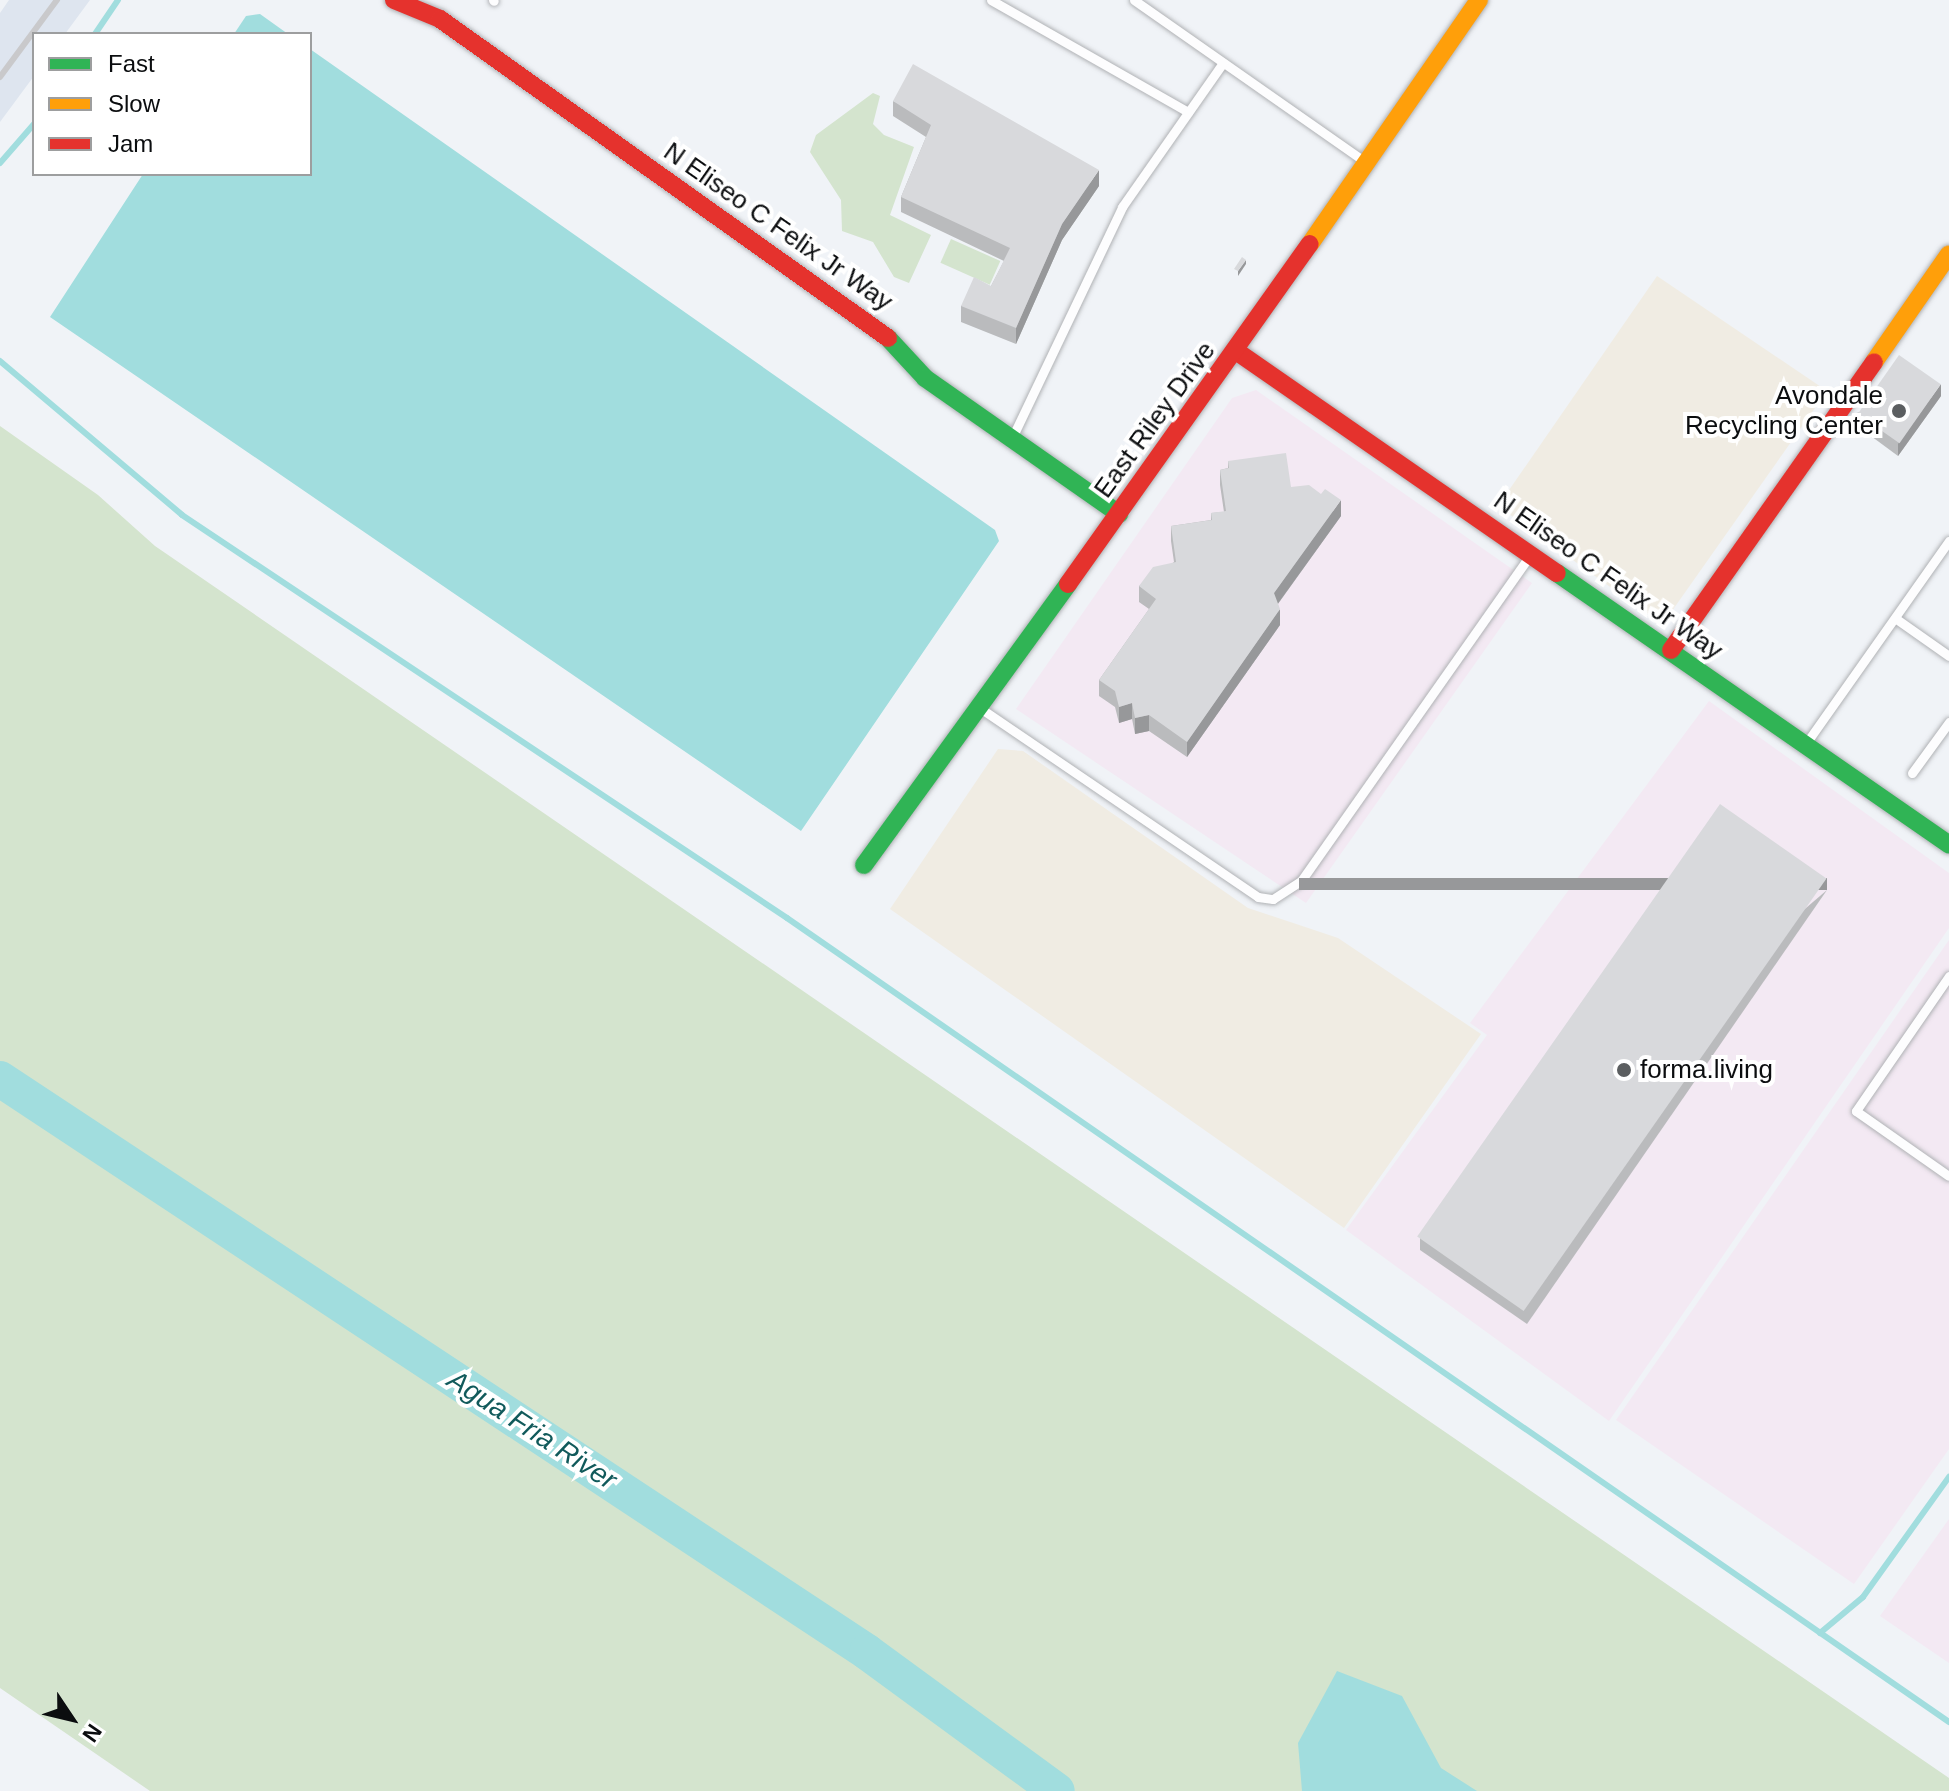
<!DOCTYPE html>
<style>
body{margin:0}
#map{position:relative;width:1949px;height:1791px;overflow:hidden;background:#f0f3f7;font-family:Arial,sans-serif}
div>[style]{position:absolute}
.commercial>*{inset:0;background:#f3e9f3}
.industrial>*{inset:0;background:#f0ece3}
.built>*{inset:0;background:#dee5ef}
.green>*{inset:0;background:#d4e4ce;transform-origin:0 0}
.water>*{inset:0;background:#a1ddde}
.stream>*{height:6px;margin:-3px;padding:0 3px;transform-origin:3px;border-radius:3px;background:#a1ddde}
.river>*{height:36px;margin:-18px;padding:0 18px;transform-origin:18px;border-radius:18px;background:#a1ddde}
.roads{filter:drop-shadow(0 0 2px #b0b2b5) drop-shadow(0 0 2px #b0b2b5)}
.lane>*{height:9px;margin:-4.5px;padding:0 4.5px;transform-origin:4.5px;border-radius:4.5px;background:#fdfdfe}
.fast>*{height:18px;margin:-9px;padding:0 9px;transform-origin:9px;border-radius:9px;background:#30b455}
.slow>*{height:18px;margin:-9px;padding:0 9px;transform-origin:9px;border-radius:9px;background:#ff9f0a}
.jam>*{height:18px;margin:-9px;padding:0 9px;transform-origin:9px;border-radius:9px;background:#e5322d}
.rail>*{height:6px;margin:-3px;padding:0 3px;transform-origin:3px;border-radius:3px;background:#c9c9cb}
.wall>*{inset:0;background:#babbbd}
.shaded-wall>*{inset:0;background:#97989a;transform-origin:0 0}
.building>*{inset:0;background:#d8d9dc;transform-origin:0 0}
.dots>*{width:22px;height:22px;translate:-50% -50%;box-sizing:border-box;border:4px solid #fff;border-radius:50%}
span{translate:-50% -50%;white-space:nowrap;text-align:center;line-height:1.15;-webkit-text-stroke:8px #fff;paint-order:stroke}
.street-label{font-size:26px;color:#0b0d0f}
.poi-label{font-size:26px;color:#0b0d0f}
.right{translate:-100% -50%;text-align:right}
.left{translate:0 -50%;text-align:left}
.water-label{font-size:28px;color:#115a5b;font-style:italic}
.legend{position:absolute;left:32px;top:32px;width:280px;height:144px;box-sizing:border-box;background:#fff;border:2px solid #9d9e9f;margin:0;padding:10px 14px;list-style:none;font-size:24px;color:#0b0d0f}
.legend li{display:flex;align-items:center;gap:16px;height:40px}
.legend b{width:40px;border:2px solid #9d9e9f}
.north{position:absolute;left:32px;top:1679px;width:80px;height:80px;-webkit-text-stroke:6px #fff;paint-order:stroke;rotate:125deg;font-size:22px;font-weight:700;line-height:32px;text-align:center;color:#0b0d0f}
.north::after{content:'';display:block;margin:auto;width:28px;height:36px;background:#0b0d0f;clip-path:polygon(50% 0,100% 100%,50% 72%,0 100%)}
</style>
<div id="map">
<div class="commercial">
<i style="clip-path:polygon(1256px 390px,1532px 583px,1306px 903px,1016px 709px,1232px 398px)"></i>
<i style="clip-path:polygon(1709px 701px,1949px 873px,1949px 928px,1609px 1421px,1346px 1230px,1487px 1035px,1470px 1023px)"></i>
<i style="clip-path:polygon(1949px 940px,1949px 1449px,1854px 1584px,1616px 1420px)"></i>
<i style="clip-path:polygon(1949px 1519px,1949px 1663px,1880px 1616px)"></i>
</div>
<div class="industrial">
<i style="clip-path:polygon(1657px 276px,1827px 391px,1667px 618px,1649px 615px,1498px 506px)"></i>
<i style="clip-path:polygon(998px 749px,1023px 751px,1248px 908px,1338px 938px,1481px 1034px,1344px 1228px,890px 909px)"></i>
</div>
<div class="built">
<i style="clip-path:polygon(9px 0,90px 0,65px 34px,34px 34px,34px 76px,0 122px,0 13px)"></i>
</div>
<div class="green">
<i style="clip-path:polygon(873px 93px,880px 96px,873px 124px,884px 135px,914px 147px,890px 215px,931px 235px,909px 283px,894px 277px,873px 242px,842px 231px,841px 200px,810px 152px,816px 135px)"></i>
<i style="left:951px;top:239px;width:54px;height:26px;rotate:24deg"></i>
<i style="clip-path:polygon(0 426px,98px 495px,155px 546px,1949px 1778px,1949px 1791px,150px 1791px,0 1688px)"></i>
</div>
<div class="water">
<i style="clip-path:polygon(260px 14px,288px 34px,234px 34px,246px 16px)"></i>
<i style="clip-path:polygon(310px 49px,995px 530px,999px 541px,801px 831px,50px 317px,143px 174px,310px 174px)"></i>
<i style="clip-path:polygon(1337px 1671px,1402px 1696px,1441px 1768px,1477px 1791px,1302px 1791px,1298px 1743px)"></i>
</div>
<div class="stream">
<i style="left:95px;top:34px;width:41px;rotate:-55.9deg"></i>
<i style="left:0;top:163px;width:52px;rotate:-48.9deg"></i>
<i style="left:0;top:361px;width:238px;rotate:40.2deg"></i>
<i style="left:182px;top:515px;width:727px;rotate:33.67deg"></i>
<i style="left:787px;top:918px;width:1413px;rotate:34.68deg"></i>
<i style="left:1820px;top:1633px;width:56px;rotate:-39.9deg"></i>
<i style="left:1863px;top:1597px;width:148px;rotate:-54.4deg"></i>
</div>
<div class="river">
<i style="left:0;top:1079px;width:1039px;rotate:33.46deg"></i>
<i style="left:867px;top:1652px;width:235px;rotate:36.2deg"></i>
</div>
<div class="roads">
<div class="lane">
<i style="left:493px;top:0;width:1px;rotate:45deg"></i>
<i style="left:991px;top:0;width:227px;rotate:29.6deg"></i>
<i style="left:1134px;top:0;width:281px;rotate:35deg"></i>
<i style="left:1012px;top:438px;width:256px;rotate:-64.5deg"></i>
<i style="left:1122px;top:207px;width:176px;rotate:-55deg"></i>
<i style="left:1895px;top:618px;width:66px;rotate:35.1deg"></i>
<i style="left:980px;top:708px;width:336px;rotate:34.2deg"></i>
<i style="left:1258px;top:897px;width:15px;rotate:8deg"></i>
<i style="left:1273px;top:899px;width:33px;rotate:-33deg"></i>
<i style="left:1301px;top:881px;width:396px;rotate:-54.9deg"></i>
<i style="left:1807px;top:742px;width:246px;rotate:-54.8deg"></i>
<i style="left:1912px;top:773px;width:63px;rotate:-54deg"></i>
<i style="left:1949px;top:976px;width:164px;rotate:124.6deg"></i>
<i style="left:1856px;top:1111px;width:113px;rotate:35deg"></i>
</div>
<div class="fast">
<i style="left:888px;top:338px;width:54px;rotate:47.2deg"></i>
<i style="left:925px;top:378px;width:237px;rotate:35deg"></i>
<i style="left:1557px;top:573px;width:477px;rotate:34.7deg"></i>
<i style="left:864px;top:865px;width:347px;rotate:-54deg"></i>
</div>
<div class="slow">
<i style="left:1310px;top:244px;width:297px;rotate:-55.3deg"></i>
<i style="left:1874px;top:362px;width:131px;rotate:-55.2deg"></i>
</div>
<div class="jam">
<i style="left:394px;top:0;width:50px;rotate:22.4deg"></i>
<i style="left:440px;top:19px;width:550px;rotate:35.45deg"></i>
<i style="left:1236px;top:351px;width:390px;rotate:34.7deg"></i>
<i style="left:1068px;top:584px;width:417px;rotate:-54.6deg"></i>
<i style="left:1671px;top:650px;width:352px;rotate:-54.8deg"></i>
</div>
</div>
<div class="rail">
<i style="left:0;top:77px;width:96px;rotate:-53.5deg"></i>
</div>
<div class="wall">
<i style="clip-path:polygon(893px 101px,1099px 186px,1062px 240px,1016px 344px,961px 322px,961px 306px,991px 286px,1004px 261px,901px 212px,901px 197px,926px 137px,893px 116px)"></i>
<i style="clip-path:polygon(1941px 396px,1898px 456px,1856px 425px,1856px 413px)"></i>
<i style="clip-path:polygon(1228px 461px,1291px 487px,1341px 516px,1278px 604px,1280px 625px,1187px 757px,1149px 731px,1135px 734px,1132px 719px,1119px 723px,1115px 707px,1099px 696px,1099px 680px,1149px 609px,1139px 602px,1139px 586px,1174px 562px,1171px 541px,1171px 526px,1211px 520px,1211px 513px,1224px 512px,1220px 485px,1220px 470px,1228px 468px)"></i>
<i style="clip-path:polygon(1827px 890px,1527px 1324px,1420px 1250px,1420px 1238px)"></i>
</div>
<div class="shaded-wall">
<i style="clip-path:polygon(1099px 170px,1099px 186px,1062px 240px,1016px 344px,1016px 328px,1062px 224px)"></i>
<i style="clip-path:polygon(1246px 260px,1246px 264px,1238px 276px,1238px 271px)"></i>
<i style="clip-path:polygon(1941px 384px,1941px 396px,1898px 456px,1898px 444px)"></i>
<i style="clip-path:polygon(1341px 500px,1341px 516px,1274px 609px,1274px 593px)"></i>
<i style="clip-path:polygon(1280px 609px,1280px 625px,1187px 757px,1187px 742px)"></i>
<i style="clip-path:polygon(1132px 703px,1132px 719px,1119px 723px,1119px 707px)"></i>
<i style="clip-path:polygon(1149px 715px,1149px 731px,1135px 734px,1135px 718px)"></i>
<i style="left:1827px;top:878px;width:12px;height:528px;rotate:90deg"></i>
</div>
<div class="building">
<i style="clip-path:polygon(913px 64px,1099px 170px,1062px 224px,1016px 328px,961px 306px,974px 277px,991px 286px,1010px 248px,901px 197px,931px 125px,893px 101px)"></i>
<i style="clip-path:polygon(1242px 257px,1246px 260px,1238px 271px,1234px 269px)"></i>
<i style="left:1899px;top:355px;width:51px;height:72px;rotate:35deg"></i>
<i style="clip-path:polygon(1286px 453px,1291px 487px,1309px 485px,1321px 494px,1325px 489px,1341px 500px,1274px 593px,1280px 609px,1187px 742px,1149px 715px,1135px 718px,1132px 703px,1119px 707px,1115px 691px,1099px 680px,1156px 599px,1139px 586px,1153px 567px,1176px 562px,1171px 526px,1212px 520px,1211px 513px,1226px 511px,1220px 470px,1229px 468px,1228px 461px)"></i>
<i style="left:1720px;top:804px;width:130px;height:528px;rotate:35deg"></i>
</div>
<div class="dots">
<i style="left:1899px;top:411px;background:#5b5e60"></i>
<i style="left:1624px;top:1070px;background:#5b5e60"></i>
</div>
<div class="street-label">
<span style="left:778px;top:227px;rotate:35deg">N Eliseo C Felix Jr Way</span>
<span style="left:1155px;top:420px;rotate:-54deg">East Riley Drive</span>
<span style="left:1608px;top:576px;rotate:35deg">N Eliseo C Felix Jr Way</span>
</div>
<div class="poi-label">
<span class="right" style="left:1883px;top:411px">Avondale<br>Recycling Center</span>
<span class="left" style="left:1640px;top:1070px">forma.living</span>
</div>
<div class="water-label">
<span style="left:532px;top:1430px;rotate:33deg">Agua Fria River</span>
</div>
<ul class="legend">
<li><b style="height:10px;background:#30b455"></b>Fast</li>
<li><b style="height:10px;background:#ff9f0a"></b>Slow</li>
<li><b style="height:10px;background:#e5322d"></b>Jam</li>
</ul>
<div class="north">N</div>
</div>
